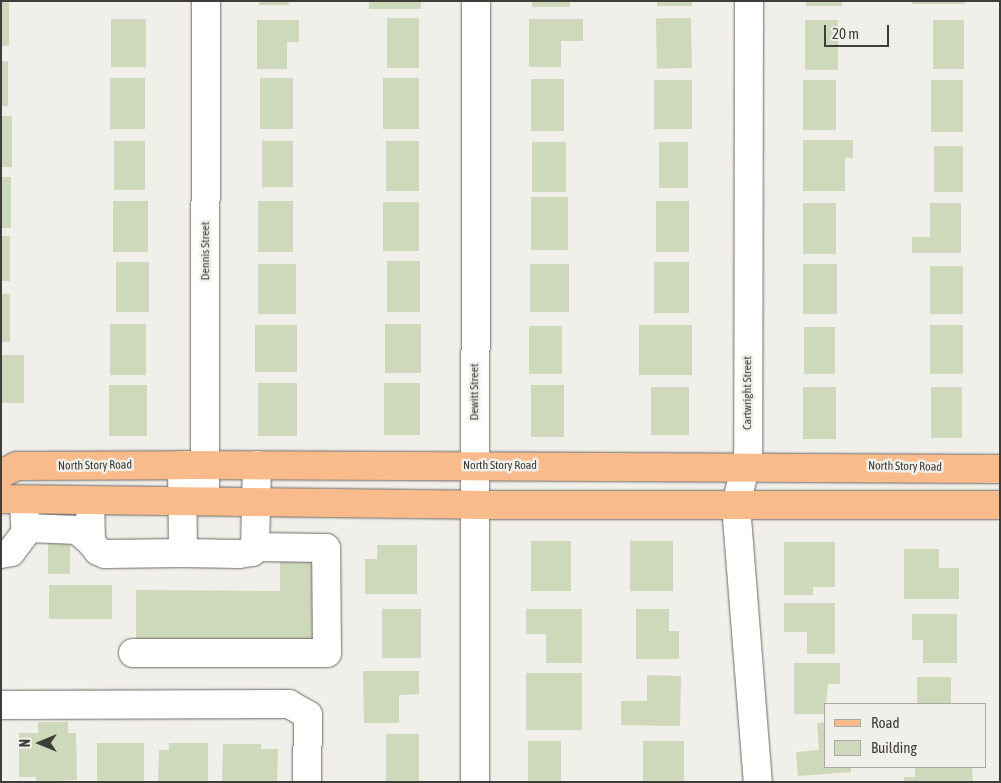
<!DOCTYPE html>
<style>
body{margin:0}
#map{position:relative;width:1001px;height:783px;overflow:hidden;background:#f1efe9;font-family:"Asap Condensed",sans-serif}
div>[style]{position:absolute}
.building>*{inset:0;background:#ced8ba;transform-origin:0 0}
.roads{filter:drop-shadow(0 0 1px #6c6a65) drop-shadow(0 0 1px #6c6a65)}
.minor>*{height:28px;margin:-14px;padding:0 14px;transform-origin:14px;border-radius:14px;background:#fff}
.major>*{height:28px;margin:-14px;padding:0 14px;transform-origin:14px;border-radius:14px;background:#f9bb8c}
span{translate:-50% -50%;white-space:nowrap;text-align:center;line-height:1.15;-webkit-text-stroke:5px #f1efe9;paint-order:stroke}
.street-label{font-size:12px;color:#3e3d3a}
.frame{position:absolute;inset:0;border:2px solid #3e3d3a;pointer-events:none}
.legend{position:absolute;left:824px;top:703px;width:162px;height:65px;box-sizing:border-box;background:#f1efe9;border:1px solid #a9a8a3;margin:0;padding:6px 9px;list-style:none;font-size:15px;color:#3e3d3a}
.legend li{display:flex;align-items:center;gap:10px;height:25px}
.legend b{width:25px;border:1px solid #a9a8a3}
.north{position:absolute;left:15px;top:718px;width:50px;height:50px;-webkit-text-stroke:4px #f1efe9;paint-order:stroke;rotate:270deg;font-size:14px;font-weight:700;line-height:20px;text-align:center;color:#3e3d3a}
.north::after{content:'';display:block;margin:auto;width:18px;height:22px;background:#3e3d3a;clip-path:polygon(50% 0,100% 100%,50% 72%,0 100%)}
.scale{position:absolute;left:824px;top:25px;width:65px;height:22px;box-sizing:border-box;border:2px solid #3e3d3a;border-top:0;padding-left:6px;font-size:15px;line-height:18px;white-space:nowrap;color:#3e3d3a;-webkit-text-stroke:4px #f1efe9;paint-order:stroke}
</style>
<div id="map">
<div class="building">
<i style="left:1px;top:1px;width:8px;height:45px"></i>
<i style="left:259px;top:1px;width:30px;height:4px"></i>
<i style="left:369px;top:1px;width:52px;height:8px"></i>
<i style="left:532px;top:1px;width:38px;height:6px"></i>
<i style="left:657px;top:1px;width:35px;height:5px"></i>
<i style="left:806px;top:1px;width:36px;height:5px"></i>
<i style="left:912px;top:1px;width:53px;height:3px"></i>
<i style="left:387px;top:18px;width:32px;height:50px"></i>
<i style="left:691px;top:18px;width:50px;height:35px;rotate:89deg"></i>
<i style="left:111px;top:19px;width:35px;height:48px"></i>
<i style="clip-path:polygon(529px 19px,583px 19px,583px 41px,561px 41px,561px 67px,529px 67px)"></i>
<i style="clip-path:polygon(257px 20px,299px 20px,299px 42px,287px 42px,287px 69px,257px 69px)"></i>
<i style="left:805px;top:20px;width:33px;height:50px"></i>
<i style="left:933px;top:20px;width:31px;height:49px"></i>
<i style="left:1px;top:61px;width:7px;height:45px"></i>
<i style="left:110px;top:78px;width:35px;height:51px"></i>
<i style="left:260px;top:78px;width:33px;height:51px"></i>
<i style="left:383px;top:78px;width:36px;height:51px"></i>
<i style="left:531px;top:79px;width:33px;height:52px"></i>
<i style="left:654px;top:80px;width:38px;height:49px"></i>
<i style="left:803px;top:80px;width:33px;height:50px"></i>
<i style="left:931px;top:80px;width:32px;height:52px"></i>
<i style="left:1px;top:116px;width:11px;height:51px"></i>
<i style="clip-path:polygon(803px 140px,853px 140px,853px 158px,845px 158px,845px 191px,803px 191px)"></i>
<i style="left:114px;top:141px;width:31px;height:49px"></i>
<i style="left:262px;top:141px;width:31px;height:46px"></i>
<i style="left:386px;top:141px;width:33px;height:50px"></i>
<i style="left:532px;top:142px;width:34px;height:50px"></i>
<i style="left:659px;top:142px;width:29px;height:46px"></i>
<i style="left:934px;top:146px;width:29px;height:46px"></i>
<i style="left:1px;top:177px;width:10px;height:51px"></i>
<i style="left:531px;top:197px;width:37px;height:53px"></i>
<i style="left:113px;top:201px;width:35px;height:51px"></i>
<i style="left:258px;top:201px;width:35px;height:51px"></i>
<i style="left:656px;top:201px;width:33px;height:51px"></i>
<i style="left:383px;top:202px;width:36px;height:49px"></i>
<i style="left:803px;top:203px;width:33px;height:51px"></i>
<i style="clip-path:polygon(930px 203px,961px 203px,961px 253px,912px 253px,912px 237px,930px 237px)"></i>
<i style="left:1px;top:236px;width:9px;height:45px"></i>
<i style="left:387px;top:261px;width:33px;height:51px"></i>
<i style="left:116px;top:262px;width:33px;height:50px"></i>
<i style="left:654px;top:262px;width:35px;height:51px"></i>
<i style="left:258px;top:264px;width:38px;height:50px"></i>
<i style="left:530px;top:264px;width:39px;height:48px"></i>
<i style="left:803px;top:264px;width:34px;height:50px"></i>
<i style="left:930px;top:266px;width:33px;height:48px"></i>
<i style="left:1px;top:294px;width:9px;height:48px"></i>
<i style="left:110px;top:324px;width:36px;height:51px"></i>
<i style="left:385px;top:324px;width:36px;height:49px"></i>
<i style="left:255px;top:325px;width:42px;height:47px"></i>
<i style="left:639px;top:325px;width:53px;height:50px"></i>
<i style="left:930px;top:325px;width:33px;height:49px"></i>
<i style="left:529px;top:326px;width:33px;height:48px"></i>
<i style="left:804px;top:327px;width:31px;height:47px"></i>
<i style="left:1px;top:355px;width:23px;height:48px"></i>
<i style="left:258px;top:383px;width:39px;height:53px"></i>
<i style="left:384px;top:383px;width:36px;height:52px"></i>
<i style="left:109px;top:385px;width:38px;height:51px"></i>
<i style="left:531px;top:385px;width:33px;height:52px"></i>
<i style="left:651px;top:387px;width:38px;height:48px"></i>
<i style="left:803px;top:387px;width:33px;height:52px"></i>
<i style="left:931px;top:387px;width:31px;height:51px"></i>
<i style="left:48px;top:535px;width:22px;height:39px"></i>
<i style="left:531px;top:541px;width:40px;height:50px"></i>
<i style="left:630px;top:541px;width:43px;height:50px"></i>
<i style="clip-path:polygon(784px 542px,835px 542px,835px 587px,813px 587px,813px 595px,784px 595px)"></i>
<i style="clip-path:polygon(377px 545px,417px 545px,417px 594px,365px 594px,365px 559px,377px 559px)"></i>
<i style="clip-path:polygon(904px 549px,939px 549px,939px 568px,959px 568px,959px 599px,904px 599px)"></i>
<i style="clip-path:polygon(280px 560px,313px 560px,313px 639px,136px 639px,136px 590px,280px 591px)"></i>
<i style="left:49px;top:585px;width:63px;height:34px"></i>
<i style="clip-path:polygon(784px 603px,835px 603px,835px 654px,807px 654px,807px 632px,784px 632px)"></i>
<i style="left:382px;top:609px;width:39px;height:49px"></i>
<i style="clip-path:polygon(526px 609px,582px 609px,582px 663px,546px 663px,546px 634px,526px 634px)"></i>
<i style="clip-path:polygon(636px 609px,669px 609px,669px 631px,679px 631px,679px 659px,636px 659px)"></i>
<i style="clip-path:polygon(912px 614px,957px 614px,957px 663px,923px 663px,923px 640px,912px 640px)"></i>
<i style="clip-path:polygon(794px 663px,840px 663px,840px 684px,828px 684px,825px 714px,794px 714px)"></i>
<i style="clip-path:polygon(363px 671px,419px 671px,419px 694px,399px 695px,399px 723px,364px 723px)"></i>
<i style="left:526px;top:673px;width:56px;height:57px"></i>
<i style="clip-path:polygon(647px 675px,681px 676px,680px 726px,621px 725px,621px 701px,647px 701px)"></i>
<i style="left:917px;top:677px;width:34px;height:27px"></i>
<i style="clip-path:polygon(38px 722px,68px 722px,68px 733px,76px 733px,77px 780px,36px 782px,36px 777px,19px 777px,19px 733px,38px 733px)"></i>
<i style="clip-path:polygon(825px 722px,825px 767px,851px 767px,851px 772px,798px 776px,796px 752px,819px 750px,817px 723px)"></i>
<i style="left:386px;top:734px;width:33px;height:48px"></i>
<i style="left:528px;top:741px;width:33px;height:41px"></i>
<i style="left:643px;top:741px;width:41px;height:41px"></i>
<i style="left:97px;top:743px;width:47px;height:39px"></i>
<i style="clip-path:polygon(169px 743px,208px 743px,208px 782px,158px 782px,159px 750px,169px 750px)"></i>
<i style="clip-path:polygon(223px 744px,261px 744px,261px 749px,278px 749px,277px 782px,222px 782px)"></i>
<i style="clip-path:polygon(915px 767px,972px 767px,973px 782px,904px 782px,904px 777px,915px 777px)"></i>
</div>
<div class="roads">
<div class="minor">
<i style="left:749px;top:1px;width:454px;rotate:90.1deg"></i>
<i style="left:748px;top:455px;width:51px;rotate:103.5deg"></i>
<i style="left:736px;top:505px;width:278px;rotate:85.5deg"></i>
<i style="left:182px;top:465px;width:88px;rotate:89.3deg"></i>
<i style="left:183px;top:553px;width:56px;rotate:1deg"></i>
<i style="left:239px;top:554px;width:13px;rotate:-9deg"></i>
<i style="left:252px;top:552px;width:6px;rotate:-59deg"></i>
<i style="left:255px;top:547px;width:82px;rotate:-88.6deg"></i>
<i style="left:205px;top:500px;width:499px;rotate:-89.9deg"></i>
<i style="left:90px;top:501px;width:41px;rotate:88.6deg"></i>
<i style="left:91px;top:542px;width:11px;rotate:52deg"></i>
<i style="left:98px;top:551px;width:8px;rotate:23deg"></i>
<i style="left:105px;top:554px;width:78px;rotate:-0.7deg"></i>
<i style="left:24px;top:502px;width:22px;rotate:87deg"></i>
<i style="left:25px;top:524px;width:6px;rotate:45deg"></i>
<i style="left:29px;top:528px;width:48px;rotate:2.4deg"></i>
<i style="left:77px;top:530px;width:18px;rotate:41deg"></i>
<i style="left:1px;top:554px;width:10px;rotate:-11deg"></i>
<i style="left:11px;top:552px;width:30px;rotate:-53deg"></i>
<i style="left:133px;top:653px;width:194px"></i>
<i style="left:327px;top:653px;width:105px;rotate:-90.5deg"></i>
<i style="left:326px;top:548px;width:71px;rotate:-179.2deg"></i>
<i style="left:1px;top:705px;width:288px;rotate:-0.2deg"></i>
<i style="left:289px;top:704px;width:22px;rotate:30deg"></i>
<i style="left:308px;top:715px;width:67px;rotate:90.9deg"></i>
<i style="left:475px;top:782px;width:781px;rotate:-89.93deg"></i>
</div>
<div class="major">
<i style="left:1px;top:474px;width:18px;rotate:-27deg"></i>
<i style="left:17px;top:466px;width:165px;rotate:-0.3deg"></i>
<i style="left:182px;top:465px;width:818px;rotate:0.28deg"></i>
<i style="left:1px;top:499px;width:474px;rotate:0.7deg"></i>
<i style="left:475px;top:505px;width:525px"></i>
</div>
</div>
<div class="street-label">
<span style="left:206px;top:251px;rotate:-90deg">Dennis Street</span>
<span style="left:475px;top:392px;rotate:-90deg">Dewitt Street</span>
<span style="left:748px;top:393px;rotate:-90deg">Cartwright Street</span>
<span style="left:95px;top:466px;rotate:-1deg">North Story Road</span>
<span style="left:500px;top:466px">North Story Road</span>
<span style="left:905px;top:467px;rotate:1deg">North Story Road</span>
</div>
<div class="frame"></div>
<ul class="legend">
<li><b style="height:6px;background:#f9bb8c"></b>Road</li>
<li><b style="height:14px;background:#ced8ba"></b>Building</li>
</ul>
<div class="north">N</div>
<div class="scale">20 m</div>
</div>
